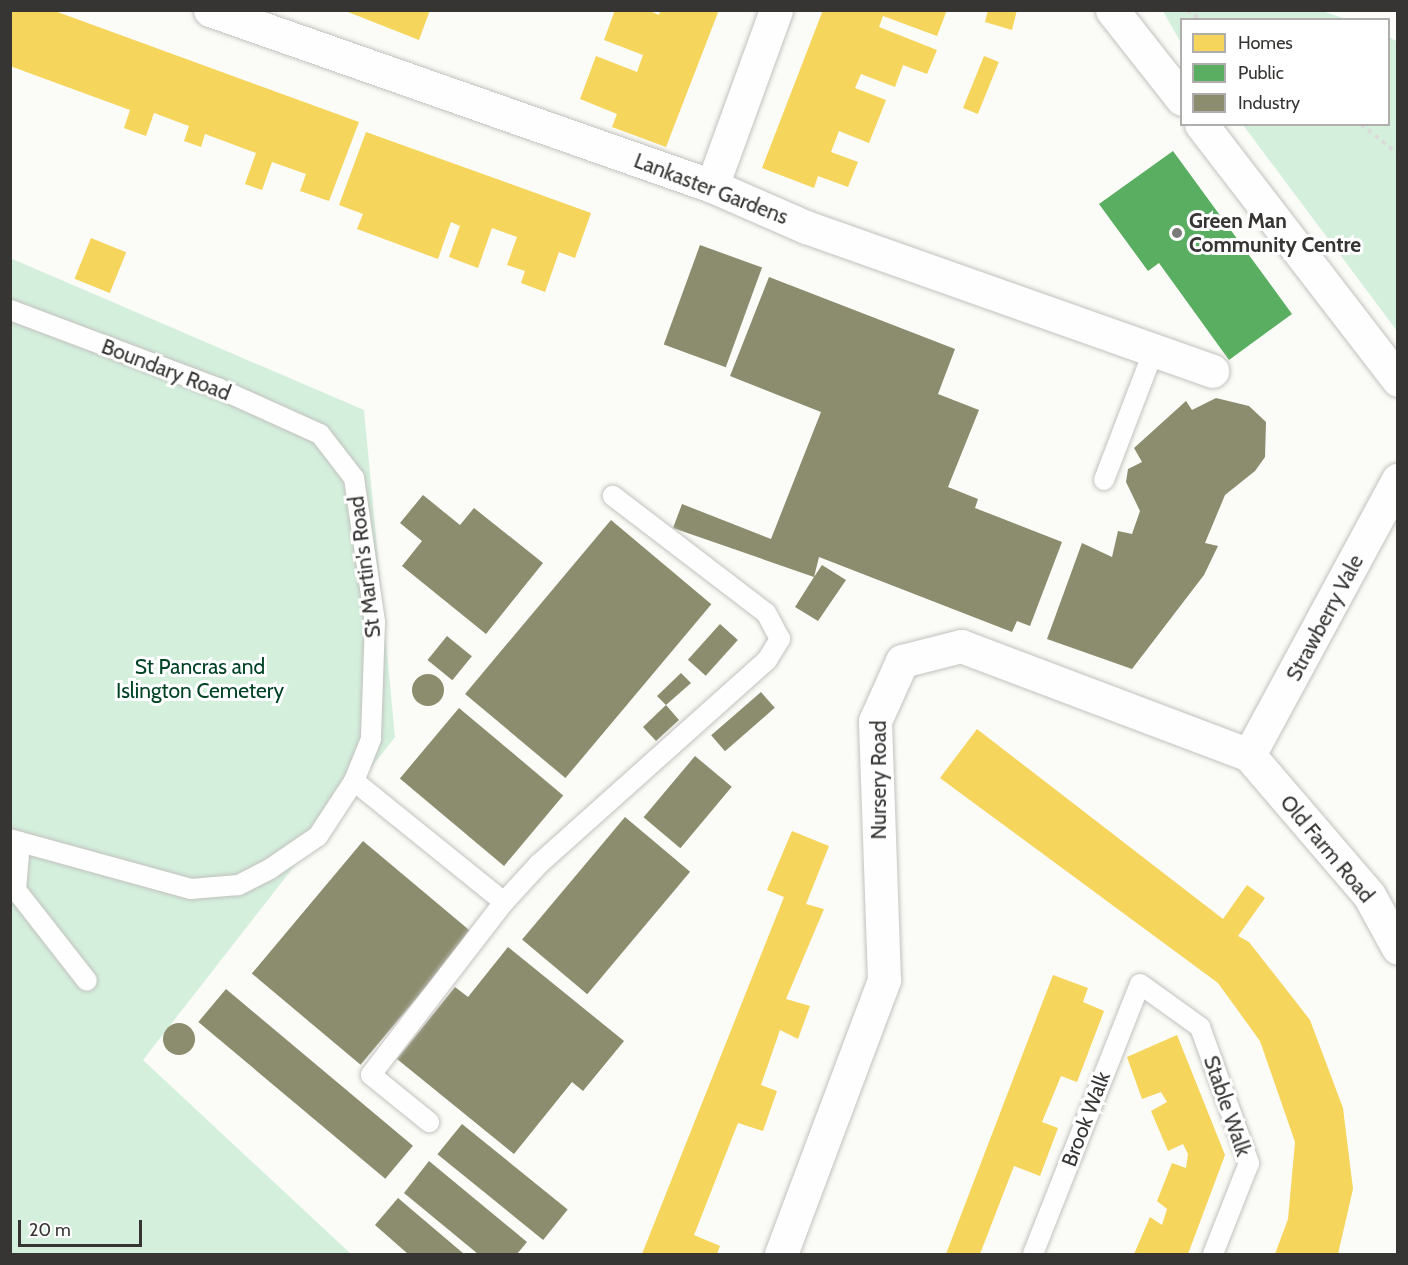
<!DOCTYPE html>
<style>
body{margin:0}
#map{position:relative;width:1408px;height:1265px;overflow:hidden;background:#fbfbf7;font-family:Cabin,sans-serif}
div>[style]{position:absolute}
.green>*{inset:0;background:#d4f0dd}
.homes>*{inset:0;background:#f6d55c;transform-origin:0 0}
.public>*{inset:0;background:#5aae61}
.industry>*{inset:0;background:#8c8c6e;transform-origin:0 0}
.round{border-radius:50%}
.path>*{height:4px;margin-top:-2px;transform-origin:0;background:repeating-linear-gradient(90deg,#dadad9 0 4.5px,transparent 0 9px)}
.roads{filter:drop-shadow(0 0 2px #c2c1be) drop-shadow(0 0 2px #c2c1be)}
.lane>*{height:20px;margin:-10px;padding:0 10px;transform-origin:10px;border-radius:10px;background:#fefefe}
.street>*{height:33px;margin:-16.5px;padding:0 16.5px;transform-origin:16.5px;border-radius:16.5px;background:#fefefe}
.dots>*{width:16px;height:16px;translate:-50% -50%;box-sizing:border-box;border:3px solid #fff;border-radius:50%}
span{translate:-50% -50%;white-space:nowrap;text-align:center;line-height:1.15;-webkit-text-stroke:6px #fff;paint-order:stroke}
.street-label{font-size:21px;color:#363533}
.poi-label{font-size:21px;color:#363533;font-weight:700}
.left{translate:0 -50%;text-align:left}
.park-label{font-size:21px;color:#004225}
.frame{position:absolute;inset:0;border:12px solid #363533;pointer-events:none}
.legend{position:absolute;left:1180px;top:18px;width:210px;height:108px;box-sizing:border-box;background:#fff;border:2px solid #afaead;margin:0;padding:8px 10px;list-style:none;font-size:18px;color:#363533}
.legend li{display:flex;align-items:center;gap:12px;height:30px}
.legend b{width:30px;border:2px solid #afaead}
.scale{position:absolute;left:18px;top:1220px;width:124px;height:27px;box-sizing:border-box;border:3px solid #363533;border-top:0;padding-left:8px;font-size:18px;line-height:21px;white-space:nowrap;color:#363533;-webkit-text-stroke:4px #fff;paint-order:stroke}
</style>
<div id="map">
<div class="green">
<i style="clip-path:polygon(1319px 10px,1346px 19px,1182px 20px,1181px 43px,1163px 11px)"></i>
<i style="clip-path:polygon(1389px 37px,1398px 42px,1397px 331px,1243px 125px,1388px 124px)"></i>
<i style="clip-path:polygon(10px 258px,364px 410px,395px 737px,143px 1060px,351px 1254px,11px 1254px)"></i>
</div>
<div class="homes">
<i style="clip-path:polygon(10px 10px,52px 10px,359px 122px,329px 201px,300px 191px,306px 174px,272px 162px,262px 190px,245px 184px,256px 153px,205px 134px,201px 147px,184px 141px,189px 126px,154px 113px,146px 136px,124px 128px,130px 110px,10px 66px)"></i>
<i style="clip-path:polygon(343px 10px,430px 10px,419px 40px)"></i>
<i style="clip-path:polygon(615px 10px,648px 10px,659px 15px,660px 10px,719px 10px,666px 147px,612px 127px,617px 114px,580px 99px,596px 56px,637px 72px,643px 55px,604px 40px)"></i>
<i style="clip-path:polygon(823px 10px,947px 10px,937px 36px,883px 16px,879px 27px,937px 50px,927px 74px,903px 65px,895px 87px,861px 74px,855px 88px,886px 100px,869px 143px,839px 131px,831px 152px,858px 162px,848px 187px,818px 176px,814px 188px,762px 168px)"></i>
<i style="clip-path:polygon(988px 10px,1017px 10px,1012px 30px,985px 22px)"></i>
<i style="left:984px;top:56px;width:16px;height:56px;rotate:22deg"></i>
<i style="clip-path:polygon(366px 132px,591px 213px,575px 258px,559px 252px,545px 292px,521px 283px,525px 271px,507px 265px,517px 237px,492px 228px,478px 268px,449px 257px,460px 226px,451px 222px,438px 259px,357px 229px,363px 214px,339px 205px)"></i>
<i style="left:91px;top:238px;width:38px;height:44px;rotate:22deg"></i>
<i style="clip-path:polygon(977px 729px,1223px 919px,1247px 885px,1265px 898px,1238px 936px,1249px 942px,1310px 1020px,1343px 1108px,1353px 1189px,1338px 1254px,1275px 1254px,1288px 1219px,1295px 1142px,1260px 1041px,1218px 983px,940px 778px)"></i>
<i style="clip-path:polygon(792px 831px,829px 846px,806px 904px,824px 909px,786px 999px,810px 1006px,798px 1039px,780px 1030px,761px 1085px,777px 1091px,763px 1131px,738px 1123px,694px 1235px,720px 1246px,717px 1254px,642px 1254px,784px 897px,767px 890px)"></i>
<i style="clip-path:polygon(1053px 975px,1088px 988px,1083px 1002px,1104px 1011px,1093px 1040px,1077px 1082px,1061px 1076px,1042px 1122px,1058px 1128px,1040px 1176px,1014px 1166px,980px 1254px,946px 1254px)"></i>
<i style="clip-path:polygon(1177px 1035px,1225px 1155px,1188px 1254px,1134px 1254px,1150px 1217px,1162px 1225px,1167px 1209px,1157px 1201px,1172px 1163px,1186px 1168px,1188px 1154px,1183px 1144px,1168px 1151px,1151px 1111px,1167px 1102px,1161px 1092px,1142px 1099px,1127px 1057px)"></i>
</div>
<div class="public">
<i style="clip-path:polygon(1173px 151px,1292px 314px,1229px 360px,1159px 263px,1148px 271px,1099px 204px)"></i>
</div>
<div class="industry">
<i style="left:700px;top:245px;width:66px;height:106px;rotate:20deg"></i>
<i style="clip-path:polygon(769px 277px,955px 349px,938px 394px,979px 410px,948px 487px,978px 499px,975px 508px,1062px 542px,1030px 626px,1017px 621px,1012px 632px,819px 557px,814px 577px,822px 565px,846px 580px,818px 621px,795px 607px,814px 577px,673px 528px,682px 504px,771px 539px,821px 412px,730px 376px)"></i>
<i style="clip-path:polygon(1216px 398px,1249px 406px,1266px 422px,1265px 457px,1255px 471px,1225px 495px,1205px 543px,1218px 546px,1204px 575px,1132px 669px,1047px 639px,1082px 543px,1112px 557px,1118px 531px,1132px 534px,1140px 511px,1126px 482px,1128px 469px,1142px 462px,1134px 448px,1186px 401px,1192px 410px)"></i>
<i style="clip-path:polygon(423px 495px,460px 525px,474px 508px,543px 563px,486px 634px,402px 566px,422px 541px,400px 523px)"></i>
<i style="left:611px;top:520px;width:131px;height:227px;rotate:40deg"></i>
<i style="left:720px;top:624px;width:24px;height:48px;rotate:42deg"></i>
<i style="left:447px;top:636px;width:32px;height:31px;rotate:39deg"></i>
<i style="clip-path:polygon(681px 673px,691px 683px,666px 705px,679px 720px,656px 741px,643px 727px,666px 705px,657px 696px)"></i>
<i class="round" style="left:412px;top:674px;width:32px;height:32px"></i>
<i style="left:761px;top:692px;width:21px;height:66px;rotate:49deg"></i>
<i style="left:459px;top:708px;width:136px;height:92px;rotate:40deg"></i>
<i style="left:695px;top:756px;width:48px;height:80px;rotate:40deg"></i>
<i style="left:625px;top:817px;width:85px;height:160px;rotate:40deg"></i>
<i style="left:363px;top:841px;width:142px;height:173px;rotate:40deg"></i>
<i style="clip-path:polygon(508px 947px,624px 1041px,583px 1091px,572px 1082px,514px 1154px,397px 1059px,455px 987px,468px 997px)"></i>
<i style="left:226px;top:989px;width:244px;height:43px;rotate:40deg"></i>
<i class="round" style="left:163px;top:1023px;width:32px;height:32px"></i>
<i style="left:462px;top:1124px;width:136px;height:39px;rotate:39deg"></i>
<i style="clip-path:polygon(429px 1161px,527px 1242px,517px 1254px,478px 1254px,404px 1193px)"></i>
<i style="clip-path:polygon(398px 1198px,464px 1254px,408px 1254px,375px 1225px)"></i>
</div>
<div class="path">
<i style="left:1187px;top:10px;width:18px;rotate:34deg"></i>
<i style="left:1361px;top:124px;width:48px;rotate:39deg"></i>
</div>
<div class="roads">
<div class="lane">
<i style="left:10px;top:310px;width:222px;rotate:20.6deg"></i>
<i style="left:218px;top:388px;width:112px;rotate:24.3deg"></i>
<i style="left:320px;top:434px;width:56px;rotate:52.3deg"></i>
<i style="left:354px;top:478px;width:146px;rotate:81.7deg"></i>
<i style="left:375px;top:622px;width:117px;rotate:92deg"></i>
<i style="left:371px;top:739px;width:45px;rotate:112deg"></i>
<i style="left:354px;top:781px;width:66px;rotate:123.2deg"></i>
<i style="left:318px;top:836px;width:58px;rotate:145.5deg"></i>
<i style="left:270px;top:869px;width:36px;rotate:153deg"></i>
<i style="left:238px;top:885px;width:47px;rotate:175.1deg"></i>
<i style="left:191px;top:889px;width:188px;rotate:-164.6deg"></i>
<i style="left:1104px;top:480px;width:139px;rotate:-69deg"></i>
<i style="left:354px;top:781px;width:193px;rotate:38.9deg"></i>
<i style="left:504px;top:902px;width:218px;rotate:127.6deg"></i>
<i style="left:371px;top:1075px;width:75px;rotate:39deg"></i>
<i style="left:20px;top:842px;width:48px;rotate:94.8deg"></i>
<i style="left:16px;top:890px;width:115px;rotate:52deg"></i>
<i style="left:504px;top:902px;width:52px;rotate:-47.4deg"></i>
<i style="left:539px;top:864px;width:306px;rotate:-41.8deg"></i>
<i style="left:767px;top:660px;width:25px;rotate:-58deg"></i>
<i style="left:780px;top:639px;width:30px;rotate:-118deg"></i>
<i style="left:766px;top:613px;width:193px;rotate:-142.6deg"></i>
<i style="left:1033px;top:1254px;width:290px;rotate:-68.4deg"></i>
<i style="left:1140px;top:984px;width:74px;rotate:35.6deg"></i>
<i style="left:1200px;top:1027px;width:145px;rotate:70.2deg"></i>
<i style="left:1249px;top:1163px;width:98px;rotate:111.6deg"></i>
</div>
<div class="street">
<i style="left:210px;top:10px;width:532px;rotate:19.32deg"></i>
<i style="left:712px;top:186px;width:103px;rotate:23.6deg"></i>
<i style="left:806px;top:227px;width:431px;rotate:19.5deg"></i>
<i style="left:1112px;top:10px;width:113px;rotate:51.8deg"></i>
<i style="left:1201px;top:124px;width:323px;rotate:52.4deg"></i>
<i style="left:712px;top:186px;width:187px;rotate:-70deg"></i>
<i style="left:1249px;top:755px;width:313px;rotate:-61.6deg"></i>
<i style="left:781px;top:1254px;width:293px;rotate:-69.4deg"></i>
<i style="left:884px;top:980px;width:259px;rotate:-92deg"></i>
<i style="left:875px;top:721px;width:66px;rotate:-65.8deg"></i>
<i style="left:902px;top:661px;width:61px;rotate:-14.3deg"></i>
<i style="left:961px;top:646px;width:308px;rotate:20.7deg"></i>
<i style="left:1249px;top:755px;width:184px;rotate:49.4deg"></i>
<i style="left:1369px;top:895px;width:60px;rotate:61.3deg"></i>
</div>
</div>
<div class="dots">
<i style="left:1177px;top:233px;background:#7b7a78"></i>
</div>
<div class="street-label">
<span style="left:711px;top:189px;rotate:21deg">Lankaster Gardens</span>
<span style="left:166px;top:370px;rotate:21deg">Boundary Road</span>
<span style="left:365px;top:567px;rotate:-97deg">St Martin's Road</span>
<span style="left:1325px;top:618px;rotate:-62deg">Strawberry Vale</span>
<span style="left:879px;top:780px;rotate:-90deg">Nursery Road</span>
<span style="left:1327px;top:849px;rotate:50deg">Old Farm Road</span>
<span style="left:1227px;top:1106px;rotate:71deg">Stable Walk</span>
<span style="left:1086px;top:1119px;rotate:-69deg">Brook Walk</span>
</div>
<div class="poi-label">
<span class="left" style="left:1189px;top:233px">Green Man<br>Community Centre</span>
</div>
<div class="park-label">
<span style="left:200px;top:679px">St Pancras and<br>Islington Cemetery</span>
</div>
<div class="frame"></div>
<ul class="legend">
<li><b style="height:16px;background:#f6d55c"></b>Homes</li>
<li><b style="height:16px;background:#5aae61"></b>Public</li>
<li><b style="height:16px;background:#8c8c6e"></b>Industry</li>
</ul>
<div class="scale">20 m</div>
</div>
